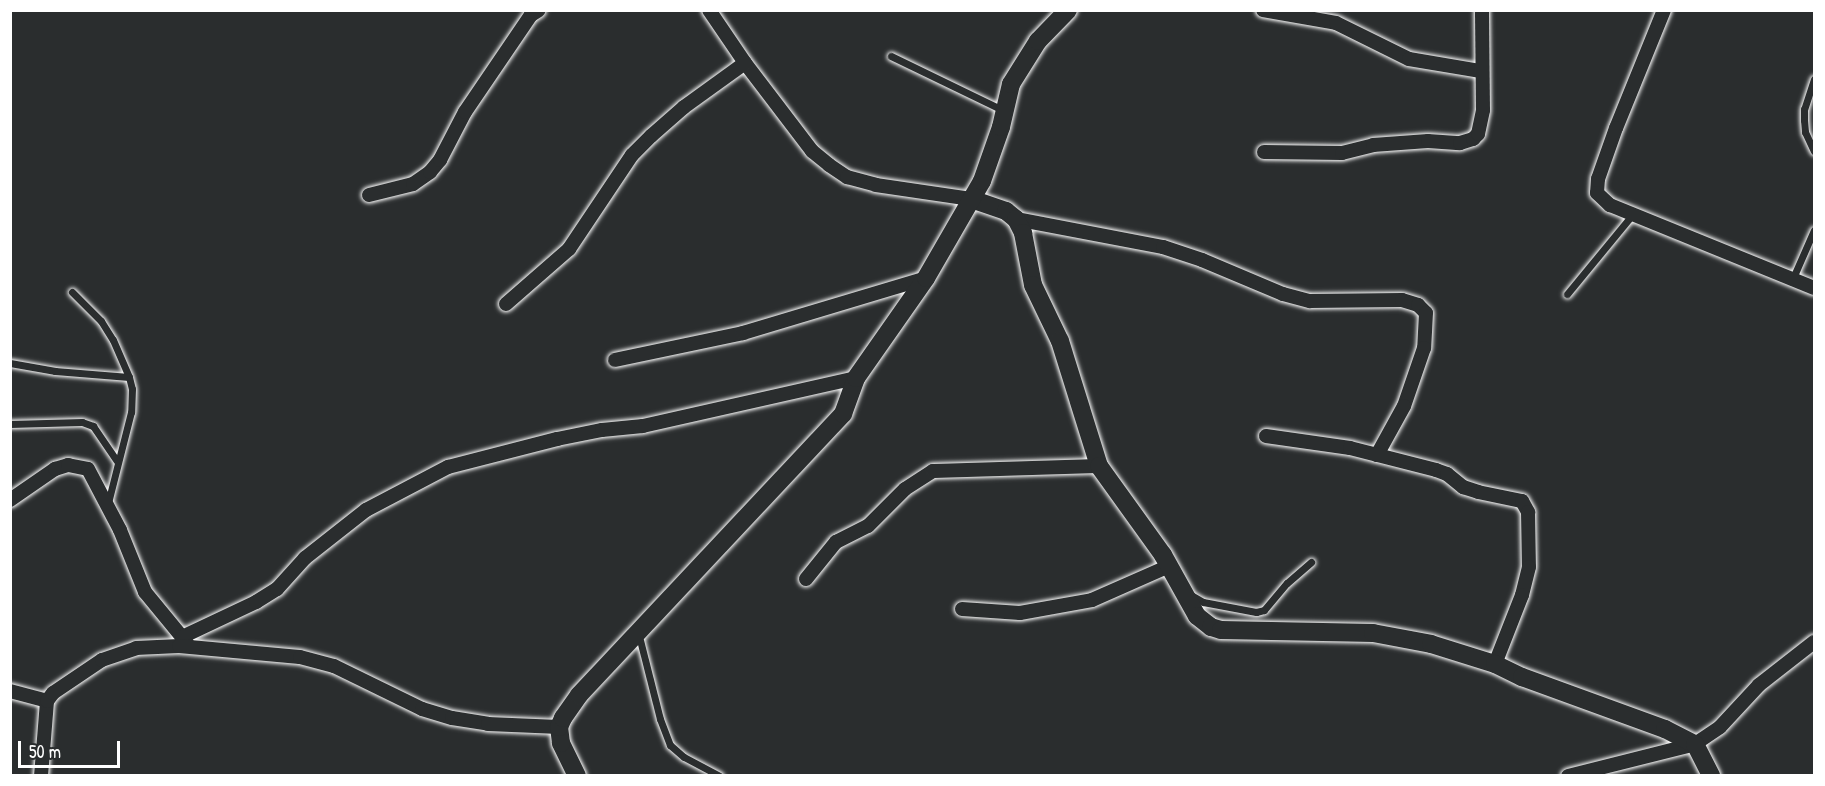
<!DOCTYPE html>
<style>
body{margin:0}
#map{position:relative;width:1825px;height:786px;overflow:hidden;background:#2a2d2e;font-family:"Patrick Hand",sans-serif}
div>[style]{position:absolute}
.roads{filter:drop-shadow(0 0 2px #fff) drop-shadow(0 0 2px #fff)}
.lane>*{height:7px;margin:-3.5px;padding:0 3.5px;transform-origin:3.5px;border-radius:3.5px;background:#2a2d2e}
.street>*{height:14px;margin:-7px;padding:0 7px;transform-origin:7px;border-radius:7px;background:#2a2d2e}
.secondary>*{height:18px;margin:-9px;padding:0 9px;transform-origin:9px;border-radius:9px;background:#2a2d2e}
span{translate:-50% -50%;white-space:nowrap;text-align:center;line-height:1.15;-webkit-text-stroke:4.5px #2a2d2e;paint-order:stroke}
.frame{position:absolute;inset:0;border:12px solid #fff;pointer-events:none}
.scale{position:absolute;left:18px;top:741px;width:102px;height:27px;box-sizing:border-box;border:3px solid #fff;border-top:0;padding-left:8px;font-size:18px;line-height:21px;white-space:nowrap;color:#fff;-webkit-text-stroke:4px #2a2d2e;paint-order:stroke}
</style>
<div id="map">
<div class="roads">
<div class="lane">
<i style="left:891px;top:56px;width:127px;rotate:25.8deg"></i>
<i style="left:1814px;top:79px;width:32px;rotate:108deg"></i>
<i style="left:1804px;top:109px;width:11px;rotate:90deg"></i>
<i style="left:1804px;top:120px;width:12px;rotate:85deg"></i>
<i style="left:1805px;top:132px;width:21px;rotate:65deg"></i>
<i style="left:1793px;top:278px;width:52px;rotate:-66.4deg"></i>
<i style="left:72px;top:292px;width:41px;rotate:45deg"></i>
<i style="left:101px;top:321px;width:22px;rotate:58deg"></i>
<i style="left:113px;top:340px;width:40px;rotate:66.6deg"></i>
<i style="left:129px;top:377px;width:12px;rotate:76deg"></i>
<i style="left:132px;top:389px;width:23px;rotate:92deg"></i>
<i style="left:131px;top:412px;width:94px;rotate:104.2deg"></i>
<i style="left:1567px;top:294px;width:104px;rotate:-50.5deg"></i>
<i style="left:10px;top:363px;width:46px;rotate:10.1deg"></i>
<i style="left:55px;top:371px;width:74px;rotate:4.6deg"></i>
<i style="left:10px;top:424px;width:72px;rotate:-1.6deg"></i>
<i style="left:82px;top:422px;width:12px;rotate:20deg"></i>
<i style="left:93px;top:426px;width:42px;rotate:55.6deg"></i>
<i style="left:1191px;top:595px;width:14px;rotate:30deg"></i>
<i style="left:1203px;top:602px;width:54px;rotate:10.7deg"></i>
<i style="left:1256px;top:612px;width:8px;rotate:-14deg"></i>
<i style="left:1264px;top:610px;width:35px;rotate:-50deg"></i>
<i style="left:1287px;top:583px;width:32px;rotate:-41deg"></i>
<i style="left:639px;top:636px;width:86px;rotate:75.8deg"></i>
<i style="left:660px;top:719px;width:28px;rotate:69deg"></i>
<i style="left:670px;top:745px;width:18px;rotate:41deg"></i>
<i style="left:684px;top:757px;width:40px;rotate:28deg"></i>
</div>
<div class="street">
<i style="left:709px;top:10px;width:64px;rotate:55.8deg"></i>
<i style="left:745px;top:63px;width:111px;rotate:52.7deg"></i>
<i style="left:812px;top:151px;width:22px;rotate:39deg"></i>
<i style="left:829px;top:165px;width:22px;rotate:34deg"></i>
<i style="left:847px;top:177px;width:30px;rotate:15deg"></i>
<i style="left:876px;top:185px;width:96px;rotate:8.4deg"></i>
<i style="left:1263px;top:10px;width:74px;rotate:10.1deg"></i>
<i style="left:1336px;top:23px;width:81px;rotate:26.3deg"></i>
<i style="left:1409px;top:59px;width:73px;rotate:9.5deg"></i>
<i style="left:1664px;top:10px;width:127px;rotate:112.1deg"></i>
<i style="left:1616px;top:128px;width:54px;rotate:109.4deg"></i>
<i style="left:1598px;top:179px;width:14px;rotate:94deg"></i>
<i style="left:1597px;top:193px;width:18px;rotate:43deg"></i>
<i style="left:1610px;top:205px;width:220px;rotate:22.1deg"></i>
<i style="left:1264px;top:152px;width:78px;rotate:0.7deg"></i>
<i style="left:1342px;top:153px;width:32px;rotate:-14deg"></i>
<i style="left:1373px;top:145px;width:55px;rotate:-4.2deg"></i>
<i style="left:1428px;top:141px;width:32px;rotate:4deg"></i>
<i style="left:1460px;top:143px;width:14px;rotate:-17deg"></i>
<i style="left:1473px;top:139px;width:7px;rotate:-45deg"></i>
<i style="left:1478px;top:134px;width:25px;rotate:-78deg"></i>
<i style="left:1483px;top:110px;width:100px;rotate:-90.6deg"></i>
<i style="left:369px;top:195px;width:45px;rotate:-14deg"></i>
<i style="left:413px;top:184px;width:21px;rotate:-35deg"></i>
<i style="left:430px;top:172px;width:16px;rotate:-50deg"></i>
<i style="left:440px;top:160px;width:54px;rotate:-62.5deg"></i>
<i style="left:465px;top:112px;width:117px;rotate:-55.8deg"></i>
<i style="left:531px;top:15px;width:9px;rotate:-32deg"></i>
<i style="left:1016px;top:219px;width:150px;rotate:10.8deg"></i>
<i style="left:1163px;top:247px;width:41px;rotate:18.4deg"></i>
<i style="left:1202px;top:260px;width:88px;rotate:22.8deg"></i>
<i style="left:1283px;top:294px;width:28px;rotate:15deg"></i>
<i style="left:1310px;top:301px;width:92px;rotate:-0.6deg"></i>
<i style="left:1402px;top:300px;width:17px;rotate:17deg"></i>
<i style="left:1418px;top:305px;width:11px;rotate:45deg"></i>
<i style="left:1426px;top:313px;width:35px;rotate:93deg"></i>
<i style="left:1424px;top:348px;width:61px;rotate:109deg"></i>
<i style="left:1404px;top:406px;width:56px;rotate:118.9deg"></i>
<i style="left:506px;top:304px;width:84px;rotate:-41.1deg"></i>
<i style="left:569px;top:249px;width:113px;rotate:-56.2deg"></i>
<i style="left:632px;top:155px;width:27px;rotate:-45deg"></i>
<i style="left:651px;top:136px;width:44px;rotate:-41.3deg"></i>
<i style="left:684px;top:107px;width:75px;rotate:-35.8deg"></i>
<i style="left:615px;top:360px;width:131px;rotate:-11.9deg"></i>
<i style="left:743px;top:333px;width:191px;rotate:-16.7deg"></i>
<i style="left:1266px;top:436px;width:85px;rotate:8.1deg"></i>
<i style="left:1350px;top:448px;width:89px;rotate:14.3deg"></i>
<i style="left:1436px;top:470px;width:12px;rotate:20deg"></i>
<i style="left:1447px;top:474px;width:21px;rotate:39deg"></i>
<i style="left:1463px;top:487px;width:16px;rotate:18deg"></i>
<i style="left:1478px;top:492px;width:45px;rotate:11.6deg"></i>
<i style="left:1522px;top:501px;width:13px;rotate:61deg"></i>
<i style="left:1528px;top:512px;width:55px;rotate:89deg"></i>
<i style="left:1529px;top:567px;width:29px;rotate:104deg"></i>
<i style="left:1522px;top:595px;width:74px;rotate:111.4deg"></i>
<i style="left:10px;top:500px;width:55px;rotate:-34.6deg"></i>
<i style="left:55px;top:469px;width:14px;rotate:-17deg"></i>
<i style="left:68px;top:465px;width:20px;rotate:11deg"></i>
<i style="left:88px;top:469px;width:69px;rotate:62.3deg"></i>
<i style="left:120px;top:530px;width:67px;rotate:68deg"></i>
<i style="left:145px;top:592px;width:66px;rotate:50.5deg"></i>
<i style="left:806px;top:579px;width:48px;rotate:-51deg"></i>
<i style="left:836px;top:542px;width:36px;rotate:-27deg"></i>
<i style="left:868px;top:526px;width:52px;rotate:-45deg"></i>
<i style="left:905px;top:489px;width:33px;rotate:-33deg"></i>
<i style="left:933px;top:471px;width:166px;rotate:-1.7deg"></i>
<i style="left:962px;top:609px;width:58px;rotate:3.9deg"></i>
<i style="left:1020px;top:613px;width:73px;rotate:-10.2deg"></i>
<i style="left:1092px;top:600px;width:84px;rotate:-23.8deg"></i>
<i style="left:182px;top:637px;width:82px;rotate:-25.3deg"></i>
<i style="left:256px;top:602px;width:25px;rotate:-32deg"></i>
<i style="left:277px;top:589px;width:42px;rotate:-47.9deg"></i>
<i style="left:305px;top:558px;width:78px;rotate:-38.2deg"></i>
<i style="left:366px;top:510px;width:93px;rotate:-27.7deg"></i>
<i style="left:448px;top:467px;width:113px;rotate:-14.4deg"></i>
<i style="left:557px;top:439px;width:46px;rotate:-11.3deg"></i>
<i style="left:602px;top:430px;width:41px;rotate:-5.6deg"></i>
<i style="left:643px;top:426px;width:218px;rotate:-12.7deg"></i>
<i style="left:10px;top:691px;width:38px;rotate:15deg"></i>
<i style="left:41px;top:776px;width:75px;rotate:-85.4deg"></i>
<i style="left:47px;top:701px;width:10px;rotate:-53deg"></i>
<i style="left:53px;top:693px;width:59px;rotate:-34deg"></i>
<i style="left:102px;top:660px;width:36px;rotate:-19deg"></i>
<i style="left:136px;top:648px;width:43px;rotate:-2.7deg"></i>
<i style="left:179px;top:646px;width:121px;rotate:5.2deg"></i>
<i style="left:300px;top:657px;width:35px;rotate:15deg"></i>
<i style="left:334px;top:666px;width:98px;rotate:26deg"></i>
<i style="left:422px;top:709px;width:31px;rotate:17deg"></i>
<i style="left:452px;top:718px;width:36px;rotate:9deg"></i>
<i style="left:488px;top:724px;width:71px;rotate:2.4deg"></i>
<i style="left:1568px;top:776px;width:131px;rotate:-14.1deg"></i>
<i style="left:1695px;top:744px;width:30px;rotate:-34deg"></i>
<i style="left:1720px;top:727px;width:57px;rotate:-47.1deg"></i>
<i style="left:1759px;top:685px;width:70px;rotate:-38deg"></i>
</div>
<div class="secondary">
<i style="left:971px;top:199px;width:37px;rotate:19deg"></i>
<i style="left:1006px;top:211px;width:13px;rotate:39deg"></i>
<i style="left:1016px;top:219px;width:16px;rotate:63deg"></i>
<i style="left:1023px;top:233px;width:53px;rotate:79.1deg"></i>
<i style="left:1033px;top:285px;width:62px;rotate:64.3deg"></i>
<i style="left:1060px;top:341px;width:131px;rotate:72.7deg"></i>
<i style="left:1099px;top:466px;width:110px;rotate:54.3deg"></i>
<i style="left:1163px;top:555px;width:70px;rotate:60.9deg"></i>
<i style="left:1197px;top:616px;width:18px;rotate:38deg"></i>
<i style="left:1211px;top:627px;width:10px;rotate:17deg"></i>
<i style="left:1221px;top:630px;width:152px;rotate:1.1deg"></i>
<i style="left:1373px;top:633px;width:59px;rotate:10.7deg"></i>
<i style="left:1431px;top:644px;width:67px;rotate:17.4deg"></i>
<i style="left:1495px;top:664px;width:30px;rotate:26deg"></i>
<i style="left:1522px;top:677px;width:152px;rotate:20deg"></i>
<i style="left:1665px;top:729px;width:34px;rotate:27deg"></i>
<i style="left:1695px;top:744px;width:36px;rotate:63deg"></i>
<i style="left:577px;top:776px;width:37px;rotate:-116deg"></i>
<i style="left:561px;top:743px;width:16px;rotate:-97deg"></i>
<i style="left:559px;top:727px;width:10px;rotate:-66deg"></i>
<i style="left:563px;top:718px;width:28px;rotate:-55deg"></i>
<i style="left:579px;top:695px;width:386px;rotate:-46.8deg"></i>
<i style="left:843px;top:414px;width:38px;rotate:-70deg"></i>
<i style="left:856px;top:378px;width:122px;rotate:-55deg"></i>
<i style="left:926px;top:278px;width:112px;rotate:-60deg"></i>
<i style="left:982px;top:181px;width:57px;rotate:-70.6deg"></i>
<i style="left:1001px;top:127px;width:44px;rotate:-76.9deg"></i>
<i style="left:1011px;top:84px;width:51px;rotate:-57.9deg"></i>
<i style="left:1038px;top:41px;width:43px;rotate:-45.9deg"></i>
</div>
</div>
<div class="frame"></div>
<div class="scale">50 m</div>
</div>
